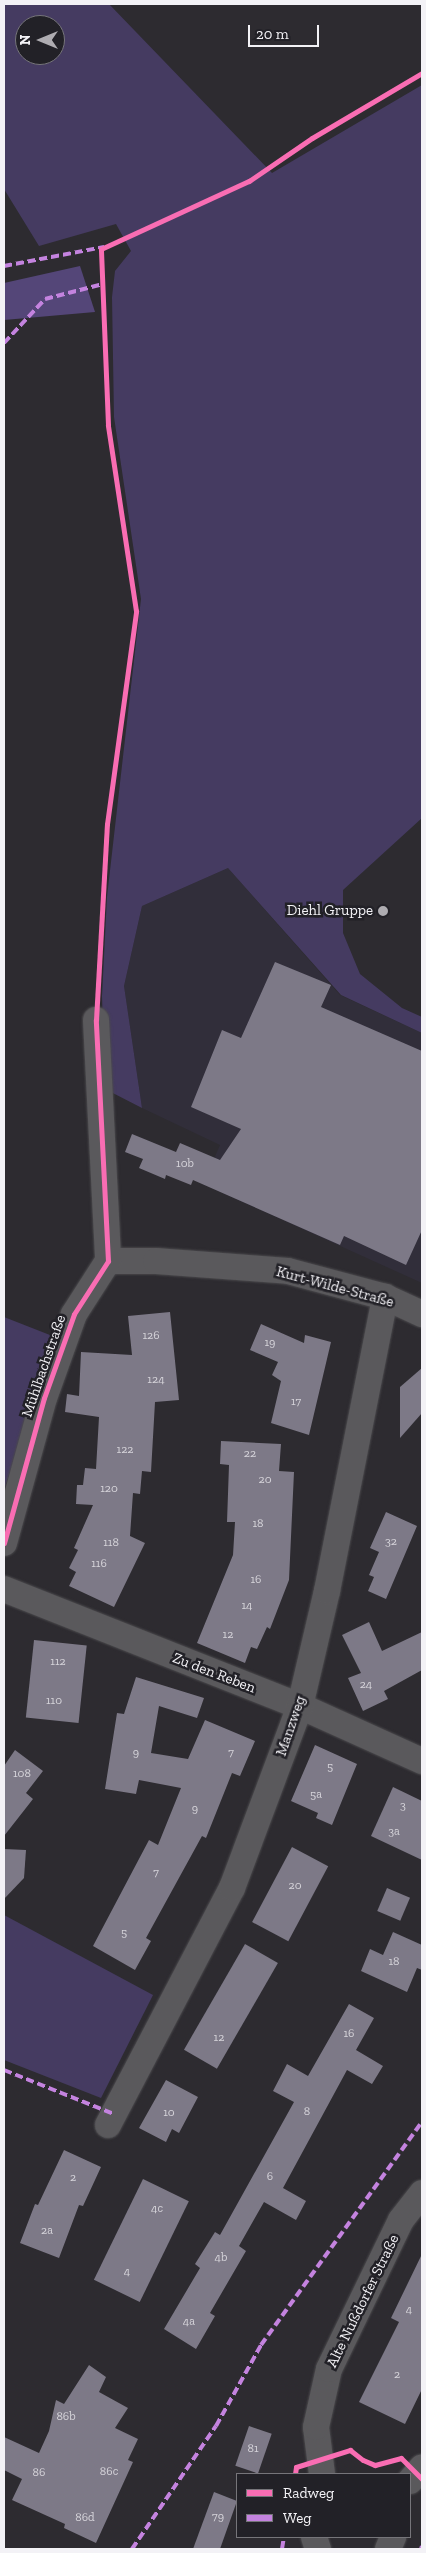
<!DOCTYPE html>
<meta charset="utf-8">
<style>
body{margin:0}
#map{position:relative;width:426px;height:2553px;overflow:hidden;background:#2d2b30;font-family:"Zilla Slab",serif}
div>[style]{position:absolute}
.built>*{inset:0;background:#312e3a}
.green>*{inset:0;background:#453b61}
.forest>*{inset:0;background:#544678}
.building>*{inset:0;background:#7d7987;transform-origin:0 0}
.roads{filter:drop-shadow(0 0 1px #4a494c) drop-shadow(0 0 1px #4a494c)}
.minor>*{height:26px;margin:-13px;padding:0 13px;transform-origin:13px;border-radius:13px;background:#5a595c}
.quiet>*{height:4px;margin-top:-2px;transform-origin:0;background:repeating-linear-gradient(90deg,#c483df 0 8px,transparent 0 12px)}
.cycleway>*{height:5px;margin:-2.5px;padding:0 2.5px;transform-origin:2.5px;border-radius:2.5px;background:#f96db3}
.dots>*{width:14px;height:14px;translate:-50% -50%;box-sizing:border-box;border:2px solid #222127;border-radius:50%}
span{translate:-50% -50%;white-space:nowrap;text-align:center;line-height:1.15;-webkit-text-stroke:5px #222127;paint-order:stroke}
.number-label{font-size:12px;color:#d6d4da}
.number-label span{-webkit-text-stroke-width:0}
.poi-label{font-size:15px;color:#f3f2f6}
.right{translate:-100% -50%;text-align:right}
.street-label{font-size:15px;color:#f3f2f6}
.frame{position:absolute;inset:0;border:5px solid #f3f2f6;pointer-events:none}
.legend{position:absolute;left:236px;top:2473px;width:175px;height:65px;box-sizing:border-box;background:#222127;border:1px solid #76757a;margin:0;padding:6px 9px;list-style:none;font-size:15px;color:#f3f2f6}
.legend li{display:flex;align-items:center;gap:10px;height:25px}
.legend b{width:25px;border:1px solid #76757a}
.north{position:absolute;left:15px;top:15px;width:50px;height:50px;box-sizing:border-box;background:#222127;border:1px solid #76757a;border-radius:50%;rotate:270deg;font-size:14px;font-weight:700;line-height:20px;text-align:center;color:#f3f2f6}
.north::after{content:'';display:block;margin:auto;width:18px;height:22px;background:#aeacb1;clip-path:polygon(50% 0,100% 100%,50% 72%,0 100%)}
.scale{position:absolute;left:248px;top:25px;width:71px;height:22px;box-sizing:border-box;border:2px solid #f3f2f6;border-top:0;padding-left:6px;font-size:15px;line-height:18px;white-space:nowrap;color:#f3f2f6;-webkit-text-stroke:4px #222127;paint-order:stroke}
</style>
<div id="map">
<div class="built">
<i style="clip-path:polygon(228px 868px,340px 995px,422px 1033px,422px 1283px,203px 1184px,220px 1145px,142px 1108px,124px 986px,142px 906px)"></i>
</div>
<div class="green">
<i style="clip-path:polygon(evenodd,4px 4px,109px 4px,272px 173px,422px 85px,422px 818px,343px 890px,343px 933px,360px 974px,402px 1008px,422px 1017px,422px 1033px,341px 995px,228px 868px,142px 906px,124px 986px,142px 1108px,105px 1089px,102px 996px,107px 897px,141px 599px,114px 417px,112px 297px,115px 271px,131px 251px,116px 224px,39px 246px,4px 189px,4px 4px,25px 25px,55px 25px,55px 55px,25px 55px,25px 25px)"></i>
<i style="clip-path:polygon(4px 1317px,55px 1337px,4px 1490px)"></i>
<i style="clip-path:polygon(4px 1915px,153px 1995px,101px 2098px,4px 2060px)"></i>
</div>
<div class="forest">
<i style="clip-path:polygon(80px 266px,95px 312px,4px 320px,4px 283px)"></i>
</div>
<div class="building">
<i style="clip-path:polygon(275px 962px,331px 985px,321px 1007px,422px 1051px,422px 1230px,406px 1265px,344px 1236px,340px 1245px,193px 1180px,191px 1185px,166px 1175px,165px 1179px,139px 1168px,143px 1159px,125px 1152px,132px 1134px,176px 1152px,180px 1143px,220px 1160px,241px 1129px,191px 1107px,222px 1030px,241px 1038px)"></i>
<i style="clip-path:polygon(170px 1312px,179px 1400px,155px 1402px,151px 1472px,142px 1471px,140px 1494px,133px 1493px,130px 1536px,145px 1543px,114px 1607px,69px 1586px,76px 1572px,69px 1568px,78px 1550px,74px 1548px,93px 1505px,76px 1504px,77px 1485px,83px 1485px,85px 1468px,96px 1469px,99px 1417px,65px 1412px,67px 1394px,79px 1396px,81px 1352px,132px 1355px,128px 1316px)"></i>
<i style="clip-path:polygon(261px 1324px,304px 1343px,305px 1335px,331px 1342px,309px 1435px,271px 1423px,281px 1381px,272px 1375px,278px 1362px,250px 1350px)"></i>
<i style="clip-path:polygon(422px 1368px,422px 1413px,400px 1438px,400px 1387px)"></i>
<i style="clip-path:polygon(221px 1441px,281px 1444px,279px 1471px,294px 1472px,289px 1580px,270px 1629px,267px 1627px,257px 1649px,251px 1647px,245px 1663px,197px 1643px,233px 1555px,235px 1522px,227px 1522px,229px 1465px,220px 1464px)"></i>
<i style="clip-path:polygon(386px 1512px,417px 1526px,386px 1599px,368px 1591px,374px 1577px,369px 1575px,379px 1552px,370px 1548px)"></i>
<i style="clip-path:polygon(369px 1622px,382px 1651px,422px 1632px,422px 1670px,384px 1691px,388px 1699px,363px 1711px,348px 1678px,361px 1673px,342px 1635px)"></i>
<i style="left:34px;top:1640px;width:53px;height:78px;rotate:6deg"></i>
<i style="clip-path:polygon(136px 1677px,204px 1698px,197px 1718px,159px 1706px,151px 1753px,188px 1759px,205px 1720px,255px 1741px,240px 1776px,232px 1773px,206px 1838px,202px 1836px,146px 1938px,151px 1941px,135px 1970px,93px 1946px,149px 1840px,158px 1845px,181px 1788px,139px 1780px,136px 1794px,105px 1789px,117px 1713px,124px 1714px)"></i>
<i style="clip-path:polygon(315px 1745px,357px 1764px,332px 1825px,316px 1818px,318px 1813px,291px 1801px)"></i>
<i style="clip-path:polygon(15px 1750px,43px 1771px,26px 1793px,33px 1799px,4px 1836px,4px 1766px)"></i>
<i style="clip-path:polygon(393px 1787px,422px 1801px,422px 1860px,371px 1836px)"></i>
<i style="left:292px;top:1847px;width:41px;height:85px;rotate:28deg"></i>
<i style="clip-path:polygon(4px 1849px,26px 1850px,24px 1878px,4px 1899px)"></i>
<i style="left:387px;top:1888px;width:25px;height:25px;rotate:23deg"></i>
<i style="clip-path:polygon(393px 1932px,422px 1945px,422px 1970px,417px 1968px,407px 1992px,361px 1971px,370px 1949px,383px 1955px)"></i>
<i style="left:245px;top:1944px;width:38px;height:122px;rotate:30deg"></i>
<i style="clip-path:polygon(349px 2004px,374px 2018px,356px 2050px,383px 2066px,372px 2084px,347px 2070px,283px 2188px,306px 2201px,296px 2220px,264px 2202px,239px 2246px,246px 2251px,210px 2313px,215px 2316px,196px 2349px,164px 2329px,200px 2268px,195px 2264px,215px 2232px,220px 2235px,294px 2102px,273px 2091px,287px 2064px,308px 2076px)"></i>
<i style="clip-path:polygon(166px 2080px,198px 2097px,179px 2133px,172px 2129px,166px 2142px,139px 2128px)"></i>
<i style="clip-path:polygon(64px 2150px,101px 2167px,83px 2206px,79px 2205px,59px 2258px,20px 2243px,35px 2204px,38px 2205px)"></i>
<i style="left:143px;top:2179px;width:51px;height:112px;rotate:26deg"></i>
<i style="clip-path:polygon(422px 2254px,422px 2389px,405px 2424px,359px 2402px,399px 2322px,391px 2318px)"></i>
<i style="clip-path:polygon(89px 2365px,106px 2377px,99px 2392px,128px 2408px,115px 2428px,138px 2439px,128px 2460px,133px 2462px,96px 2543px,64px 2528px,65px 2524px,12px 2500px,22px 2479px,4px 2470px,4px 2437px,39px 2453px,49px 2431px,56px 2400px,64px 2404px)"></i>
<i style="left:249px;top:2426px;width:24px;height:42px;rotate:19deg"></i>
<i style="clip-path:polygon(214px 2492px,237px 2501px,220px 2549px,193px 2549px)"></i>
</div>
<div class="roads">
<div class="minor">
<i style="left:96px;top:1020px;width:241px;rotate:87.1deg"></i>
<i style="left:108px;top:1261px;width:48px"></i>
<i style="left:156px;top:1261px;width:132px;rotate:4.3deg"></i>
<i style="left:288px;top:1271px;width:100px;rotate:15deg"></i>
<i style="left:385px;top:1297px;width:41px;rotate:24.7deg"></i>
<i style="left:4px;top:1543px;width:150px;rotate:-74.6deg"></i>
<i style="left:44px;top:1398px;width:89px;rotate:-70.3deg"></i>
<i style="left:74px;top:1314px;width:63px;rotate:-57.3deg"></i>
<i style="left:4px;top:1589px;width:318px;rotate:21.6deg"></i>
<i style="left:300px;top:1706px;width:134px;rotate:24.3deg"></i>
<i style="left:108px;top:2125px;width:267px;rotate:-62.4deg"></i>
<i style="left:232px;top:1888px;width:194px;rotate:-69.5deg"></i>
<i style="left:300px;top:1706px;width:118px;rotate:-76.8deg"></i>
<i style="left:327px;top:1591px;width:300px;rotate:-78.8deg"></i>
<i style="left:322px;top:2474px;width:47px;rotate:-97.3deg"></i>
<i style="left:316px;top:2427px;width:59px;rotate:-77.4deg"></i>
<i style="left:329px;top:2369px;width:165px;rotate:-64.2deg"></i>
<i style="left:401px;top:2220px;width:34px;rotate:-52deg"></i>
<i style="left:410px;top:2481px;width:18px;rotate:-49deg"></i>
<i style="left:314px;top:2537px;width:13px;rotate:72deg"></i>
<i style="left:388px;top:2549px;width:13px;rotate:-67deg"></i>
</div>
</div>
<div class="quiet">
<i style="left:4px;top:266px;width:102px;rotate:-10.8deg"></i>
<i style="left:4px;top:343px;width:60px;rotate:-47deg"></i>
<i style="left:45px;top:299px;width:60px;rotate:-14.5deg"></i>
<i style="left:4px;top:2070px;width:118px;rotate:21.8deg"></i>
<i style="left:132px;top:2549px;width:149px;rotate:-55.7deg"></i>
<i style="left:216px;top:2426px;width:93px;rotate:-60.9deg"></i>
<i style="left:261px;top:2345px;width:275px;rotate:-54.2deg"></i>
<i style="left:282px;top:2549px;width:12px;rotate:-81deg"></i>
<i style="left:421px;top:2549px;width:3px;rotate:-72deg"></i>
</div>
<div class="cycleway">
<i style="left:4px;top:1543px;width:150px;rotate:-74.6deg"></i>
<i style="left:44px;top:1398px;width:89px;rotate:-70.3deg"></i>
<i style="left:74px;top:1314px;width:63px;rotate:-57.3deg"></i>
<i style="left:108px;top:1261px;width:241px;rotate:-92.9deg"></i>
<i style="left:96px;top:1020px;width:196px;rotate:-86.8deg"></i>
<i style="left:107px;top:824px;width:215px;rotate:-82.2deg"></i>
<i style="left:136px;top:611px;width:188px;rotate:-98.6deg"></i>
<i style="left:108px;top:425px;width:176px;rotate:-92.3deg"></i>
<i style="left:101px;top:249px;width:163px;rotate:-24.7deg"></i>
<i style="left:249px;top:181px;width:76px;rotate:-34.3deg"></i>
<i style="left:312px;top:138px;width:128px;rotate:-30.6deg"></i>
<i style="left:295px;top:2474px;width:7px;rotate:-82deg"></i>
<i style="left:296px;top:2467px;width:57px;rotate:-17.5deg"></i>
<i style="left:350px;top:2450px;width:16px;rotate:38deg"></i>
<i style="left:363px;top:2460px;width:13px;rotate:23deg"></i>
<i style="left:375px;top:2465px;width:27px;rotate:-15deg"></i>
<i style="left:401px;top:2458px;width:30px;rotate:45deg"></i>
</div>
<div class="dots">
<i style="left:383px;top:911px;background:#aeacb1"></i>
</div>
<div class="number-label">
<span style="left:185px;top:1164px">10b</span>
<span style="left:151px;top:1336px">126</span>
<span style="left:270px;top:1343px">19</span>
<span style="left:156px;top:1380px">124</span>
<span style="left:296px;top:1402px">17</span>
<span style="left:125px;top:1450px">122</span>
<span style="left:250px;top:1454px">22</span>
<span style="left:265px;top:1480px">20</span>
<span style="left:109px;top:1489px">120</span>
<span style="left:258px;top:1524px">18</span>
<span style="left:391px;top:1542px">32</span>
<span style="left:111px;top:1543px">118</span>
<span style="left:99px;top:1564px">116</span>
<span style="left:256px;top:1580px">16</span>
<span style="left:247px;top:1606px">14</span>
<span style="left:228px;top:1635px">12</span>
<span style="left:58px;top:1662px">112</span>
<span style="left:366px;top:1685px">24</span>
<span style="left:54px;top:1701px">110</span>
<span style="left:136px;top:1753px">9</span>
<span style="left:231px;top:1753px">7</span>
<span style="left:330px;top:1767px">5</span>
<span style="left:22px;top:1774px">108</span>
<span style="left:316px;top:1795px">5a</span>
<span style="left:403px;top:1806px">3</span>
<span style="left:195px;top:1809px">9</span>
<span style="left:394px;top:1832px">3a</span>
<span style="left:156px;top:1873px">7</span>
<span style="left:295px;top:1886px">20</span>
<span style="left:124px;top:1933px">5</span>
<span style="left:394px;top:1962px">18</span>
<span style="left:349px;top:2034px">16</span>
<span style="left:219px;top:2038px">12</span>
<span style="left:307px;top:2112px">8</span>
<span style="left:169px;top:2113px">10</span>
<span style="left:270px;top:2177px">6</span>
<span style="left:73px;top:2178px">2</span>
<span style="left:157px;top:2209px">4c</span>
<span style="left:47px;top:2231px">2a</span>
<span style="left:221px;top:2258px">4b</span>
<span style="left:127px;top:2272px">4</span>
<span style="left:409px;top:2310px">4</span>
<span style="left:189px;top:2322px">4a</span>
<span style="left:397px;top:2375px">2</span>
<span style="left:66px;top:2417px">86b</span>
<span style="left:253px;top:2449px">81</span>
<span style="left:109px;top:2472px">86c</span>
<span style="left:39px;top:2473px">86</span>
<span style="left:218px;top:2517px">79</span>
<span style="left:85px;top:2518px">86d</span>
</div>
<div class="poi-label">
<span class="right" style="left:373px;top:911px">Diehl Gruppe</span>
</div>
<div class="street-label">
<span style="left:335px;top:1287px;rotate:15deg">Kurt-Wilde-Straße</span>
<span style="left:44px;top:1366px;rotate:-71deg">Mühlbachstraße</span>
<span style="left:214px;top:1673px;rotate:21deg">Zu den Reben</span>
<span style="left:291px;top:1726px;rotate:-71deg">Manzweg</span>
<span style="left:363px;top:2301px;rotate:-64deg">Alte Nußdorfer Straße</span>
</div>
<div class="frame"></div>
<ul class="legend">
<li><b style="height:6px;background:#f96db3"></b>Radweg</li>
<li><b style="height:6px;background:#c483df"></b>Weg</li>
</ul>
<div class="north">N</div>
<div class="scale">20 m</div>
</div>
